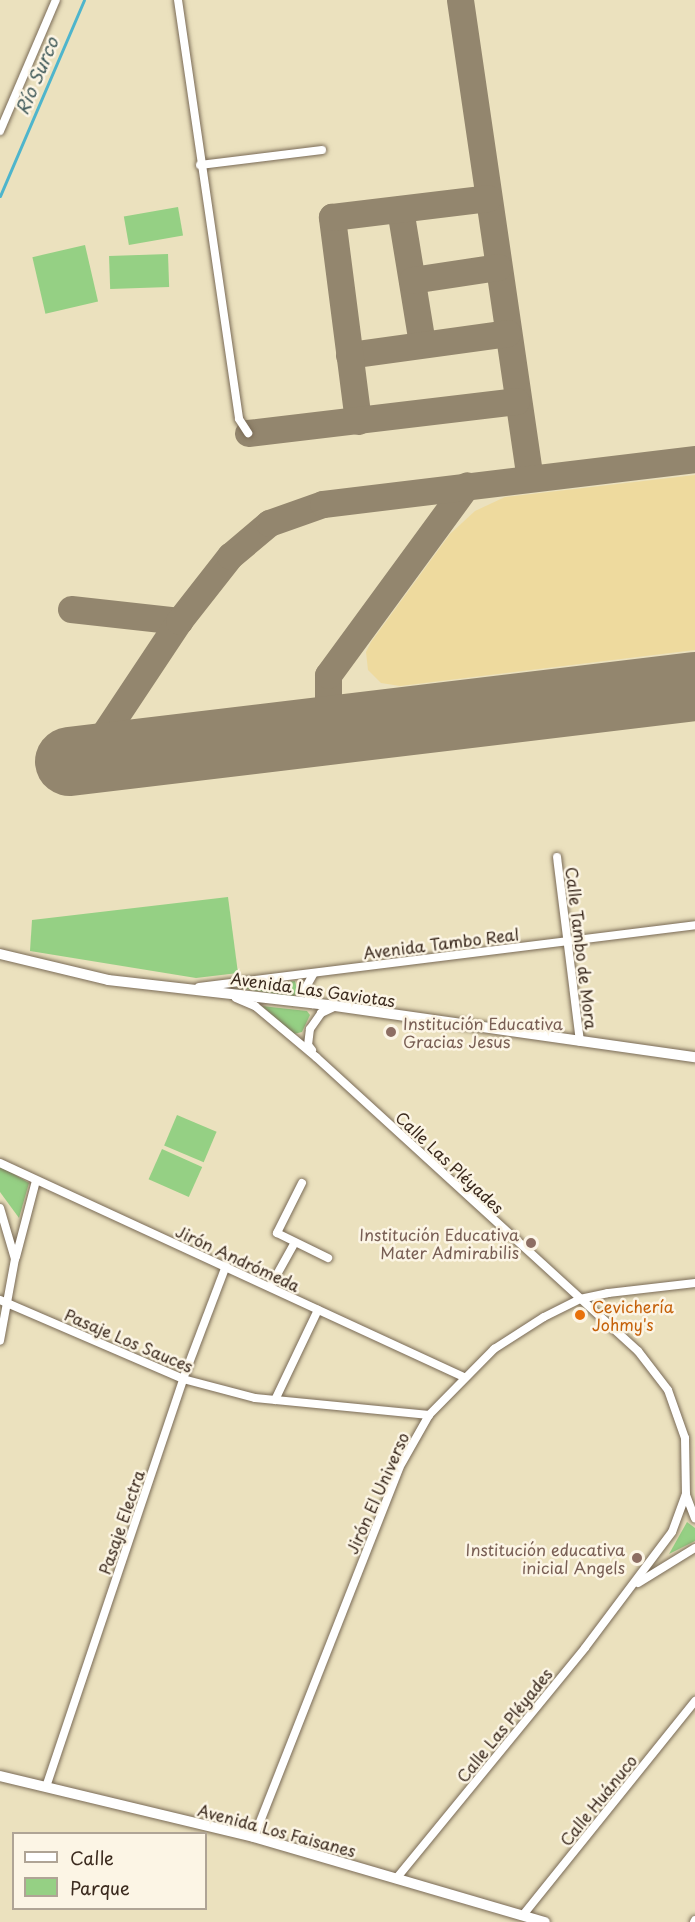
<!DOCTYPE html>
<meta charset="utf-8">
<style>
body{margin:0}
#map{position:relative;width:695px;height:1922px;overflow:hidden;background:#ebe1be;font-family:"Playpen Sans",sans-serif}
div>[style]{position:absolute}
.green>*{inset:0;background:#95d084;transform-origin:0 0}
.sand>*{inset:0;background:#eeda9e}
.stream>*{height:3px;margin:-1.5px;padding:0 1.5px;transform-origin:1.5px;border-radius:1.5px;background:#4eb5cc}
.taxiway>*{height:27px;margin:-13.5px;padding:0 13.5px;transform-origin:13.5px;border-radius:13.5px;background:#93866e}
.runway>*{height:69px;margin:-34.5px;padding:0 34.5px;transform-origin:34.5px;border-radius:34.5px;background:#93866e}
.roads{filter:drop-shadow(0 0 2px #796a56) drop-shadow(0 0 2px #796a56)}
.street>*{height:8px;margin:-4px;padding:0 4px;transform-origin:4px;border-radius:4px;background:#fff}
.secondary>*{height:10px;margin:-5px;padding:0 5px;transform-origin:5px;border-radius:5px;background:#fff}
.dots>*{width:16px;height:16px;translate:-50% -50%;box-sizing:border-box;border:3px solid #fcf5e5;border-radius:50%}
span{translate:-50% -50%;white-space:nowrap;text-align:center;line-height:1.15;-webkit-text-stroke:5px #fcf5e5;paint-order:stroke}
.street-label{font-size:16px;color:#3b2a1e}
.education-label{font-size:16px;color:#785e54}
.left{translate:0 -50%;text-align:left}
.right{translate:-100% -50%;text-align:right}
.food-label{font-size:16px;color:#c56008}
.water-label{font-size:18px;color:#425b5b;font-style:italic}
.legend{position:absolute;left:12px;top:1832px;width:195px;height:78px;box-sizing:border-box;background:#fcf5e5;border:2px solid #afa495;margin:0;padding:8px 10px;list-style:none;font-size:18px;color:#3b2a1e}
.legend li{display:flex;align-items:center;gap:12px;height:30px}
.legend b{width:30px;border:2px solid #afa495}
</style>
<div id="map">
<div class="green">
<i style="left:178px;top:207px;width:29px;height:55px;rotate:80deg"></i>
<i style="left:85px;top:245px;width:58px;height:54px;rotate:77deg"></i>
<i style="left:168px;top:254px;width:33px;height:59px;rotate:88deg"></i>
<i style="clip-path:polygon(228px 897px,238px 973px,196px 978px,30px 951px,32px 920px)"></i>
<i style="clip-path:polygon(295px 981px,298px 993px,292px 997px,241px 988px)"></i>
<i style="clip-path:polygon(262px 1006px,307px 1011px,310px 1015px,302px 1032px,294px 1034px)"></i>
<i style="left:177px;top:1115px;width:43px;height:33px;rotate:23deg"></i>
<i style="left:162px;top:1149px;width:44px;height:33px;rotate:24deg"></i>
<i style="clip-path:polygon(0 1166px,29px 1183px,19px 1218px,0 1192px)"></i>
<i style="clip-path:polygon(687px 1522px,695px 1528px,695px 1541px,669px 1554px)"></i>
</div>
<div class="sand">
<i style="clip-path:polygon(695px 475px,695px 650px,400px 686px,381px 683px,368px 670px,366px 652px,371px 642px,450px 534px,475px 511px,505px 497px)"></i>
</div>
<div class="stream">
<i style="left:0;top:196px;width:213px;rotate:-66.8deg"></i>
</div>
<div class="taxiway">
<i style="left:460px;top:0;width:482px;rotate:81.7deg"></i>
<i style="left:400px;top:209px;width:136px;rotate:80.7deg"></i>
<i style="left:412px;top:280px;width:87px;rotate:-8.6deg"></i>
<i style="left:349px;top:355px;width:160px;rotate:-7.9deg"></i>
<i style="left:358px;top:421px;width:206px;rotate:-97.3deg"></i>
<i style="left:332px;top:217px;width:157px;rotate:-6.9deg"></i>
<i style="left:248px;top:433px;width:270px;rotate:-6.8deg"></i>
<i style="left:71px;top:609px;width:109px;rotate:6.3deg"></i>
<i style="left:356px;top:729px;width:35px;rotate:-143deg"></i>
<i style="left:328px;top:708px;width:33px;rotate:-90deg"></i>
<i style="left:328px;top:675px;width:235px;rotate:-53.8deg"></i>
<i style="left:88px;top:758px;width:164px;rotate:-56.4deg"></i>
<i style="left:179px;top:621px;width:83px;rotate:-51.9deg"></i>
<i style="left:230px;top:556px;width:51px;rotate:-40.2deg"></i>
<i style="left:269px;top:523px;width:57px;rotate:-19.4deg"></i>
<i style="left:323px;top:504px;width:375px;rotate:-6.9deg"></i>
</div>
<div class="runway">
<i style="left:69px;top:761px;width:630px;rotate:-6.83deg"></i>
</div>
<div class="roads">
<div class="street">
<i style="left:178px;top:0;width:423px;rotate:81.7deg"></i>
<i style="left:239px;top:419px;width:17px;rotate:57deg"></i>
<i style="left:0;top:131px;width:142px;rotate:-66.9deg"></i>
<i style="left:200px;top:165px;width:123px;rotate:-7deg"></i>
<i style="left:557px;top:857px;width:186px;rotate:82.9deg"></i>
<i style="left:199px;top:987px;width:500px;rotate:-7.1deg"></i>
<i style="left:236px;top:998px;width:21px;rotate:23deg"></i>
<i style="left:255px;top:1006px;width:80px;rotate:39.9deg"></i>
<i style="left:316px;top:1057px;width:436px;rotate:42.4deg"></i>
<i style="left:638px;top:1351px;width:49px;rotate:52.4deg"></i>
<i style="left:668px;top:1390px;width:51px;rotate:70.5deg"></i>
<i style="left:685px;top:1438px;width:56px;rotate:89deg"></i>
<i style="left:686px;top:1494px;width:40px;rotate:110.2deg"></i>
<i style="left:672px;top:1532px;width:145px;rotate:126.9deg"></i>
<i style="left:585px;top:1648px;width:297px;rotate:129.3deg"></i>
<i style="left:313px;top:1004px;width:17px;rotate:-118deg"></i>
<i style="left:305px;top:989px;width:18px;rotate:-61deg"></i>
<i style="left:312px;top:1050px;width:6px;rotate:-129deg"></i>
<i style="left:308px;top:1045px;width:16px;rotate:-83deg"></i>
<i style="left:310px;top:1029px;width:19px;rotate:-55deg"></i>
<i style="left:321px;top:1013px;width:14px;rotate:-25deg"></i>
<i style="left:0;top:1163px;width:511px;rotate:24.76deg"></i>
<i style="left:302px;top:1183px;width:56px;rotate:116.6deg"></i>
<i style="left:277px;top:1233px;width:57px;rotate:26.1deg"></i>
<i style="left:0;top:1208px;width:53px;rotate:73.6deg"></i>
<i style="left:15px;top:1259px;width:83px;rotate:100.4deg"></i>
<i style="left:16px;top:1257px;width:79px;rotate:-75.3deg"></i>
<i style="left:270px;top:1287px;width:51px;rotate:-60.9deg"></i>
<i style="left:0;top:1300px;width:199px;rotate:23.3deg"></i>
<i style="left:183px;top:1379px;width:74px;rotate:14.8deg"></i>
<i style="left:255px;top:1398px;width:175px;rotate:5.6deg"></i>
<i style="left:275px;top:1400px;width:100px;rotate:-64.5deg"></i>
<i style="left:686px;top:1495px;width:25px;rotate:69deg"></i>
<i style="left:638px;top:1583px;width:67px;rotate:-31.6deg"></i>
<i style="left:46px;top:1787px;width:430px;rotate:-71.4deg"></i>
<i style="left:183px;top:1379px;width:121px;rotate:-69.2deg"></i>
<i style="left:254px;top:1837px;width:396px;rotate:-68.5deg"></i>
<i style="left:399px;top:1468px;width:61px;rotate:-60.5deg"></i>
<i style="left:429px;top:1415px;width:93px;rotate:-45.4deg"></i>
<i style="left:494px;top:1349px;width:59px;rotate:-32.6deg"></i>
<i style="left:544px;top:1317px;width:40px;rotate:-26.6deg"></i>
<i style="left:580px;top:1299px;width:29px;rotate:-12deg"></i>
<i style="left:608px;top:1293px;width:88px;rotate:-6.6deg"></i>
<i style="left:523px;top:1915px;width:275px;rotate:-51.2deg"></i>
<i style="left:694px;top:1922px;width:2px;rotate:-63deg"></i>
</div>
<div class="secondary">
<i style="left:0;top:954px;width:111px;rotate:13.5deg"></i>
<i style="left:108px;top:980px;width:228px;rotate:6.5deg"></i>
<i style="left:335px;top:1006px;width:364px;rotate:8.1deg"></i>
<i style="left:0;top:1776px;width:261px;rotate:13.5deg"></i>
<i style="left:254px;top:1837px;width:303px;rotate:16.3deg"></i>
</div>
</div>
<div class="dots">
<i style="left:391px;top:1032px;background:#8d6e63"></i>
<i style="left:531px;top:1243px;background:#8d6e63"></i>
<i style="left:580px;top:1315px;background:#e8710a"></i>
<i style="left:637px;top:1558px;background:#8d6e63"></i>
</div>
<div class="street-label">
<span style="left:441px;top:943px;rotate:-7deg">Avenida Tambo Real</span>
<span style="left:582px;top:948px;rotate:83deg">Calle Tambo de Mora</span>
<span style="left:313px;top:989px;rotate:8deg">Avenida Las Gaviotas</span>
<span style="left:450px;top:1162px;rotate:43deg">Calle Las Pléyades</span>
<span style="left:238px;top:1258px;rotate:25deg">Jirón Andrómeda</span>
<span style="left:129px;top:1340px;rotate:23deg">Pasaje Los Sauces</span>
<span style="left:377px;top:1493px;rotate:-66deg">Jirón El Universo</span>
<span style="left:121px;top:1522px;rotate:-71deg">Pasaje Electra</span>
<span style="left:504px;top:1725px;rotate:-51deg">Calle Las Pléyades</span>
<span style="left:598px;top:1800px;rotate:-51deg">Calle Huánuco</span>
<span style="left:277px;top:1830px;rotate:15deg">Avenida Los Faisanes</span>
</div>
<div class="education-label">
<span class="left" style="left:403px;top:1032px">Institución Educativa<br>Gracias Jesus</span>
<span class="right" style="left:519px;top:1243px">Institución Educativa<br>Mater Admirabilis</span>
<span class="right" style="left:625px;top:1558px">Institución educativa<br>inicial Angels</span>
</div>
<div class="food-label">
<span class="left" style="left:592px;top:1315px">Cevichería<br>Johmy's</span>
</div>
<div class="water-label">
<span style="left:37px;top:76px;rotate:-67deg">Río Surco</span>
</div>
<ul class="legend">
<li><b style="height:8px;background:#fff"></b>Calle</li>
<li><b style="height:16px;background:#95d084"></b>Parque</li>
</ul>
</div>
